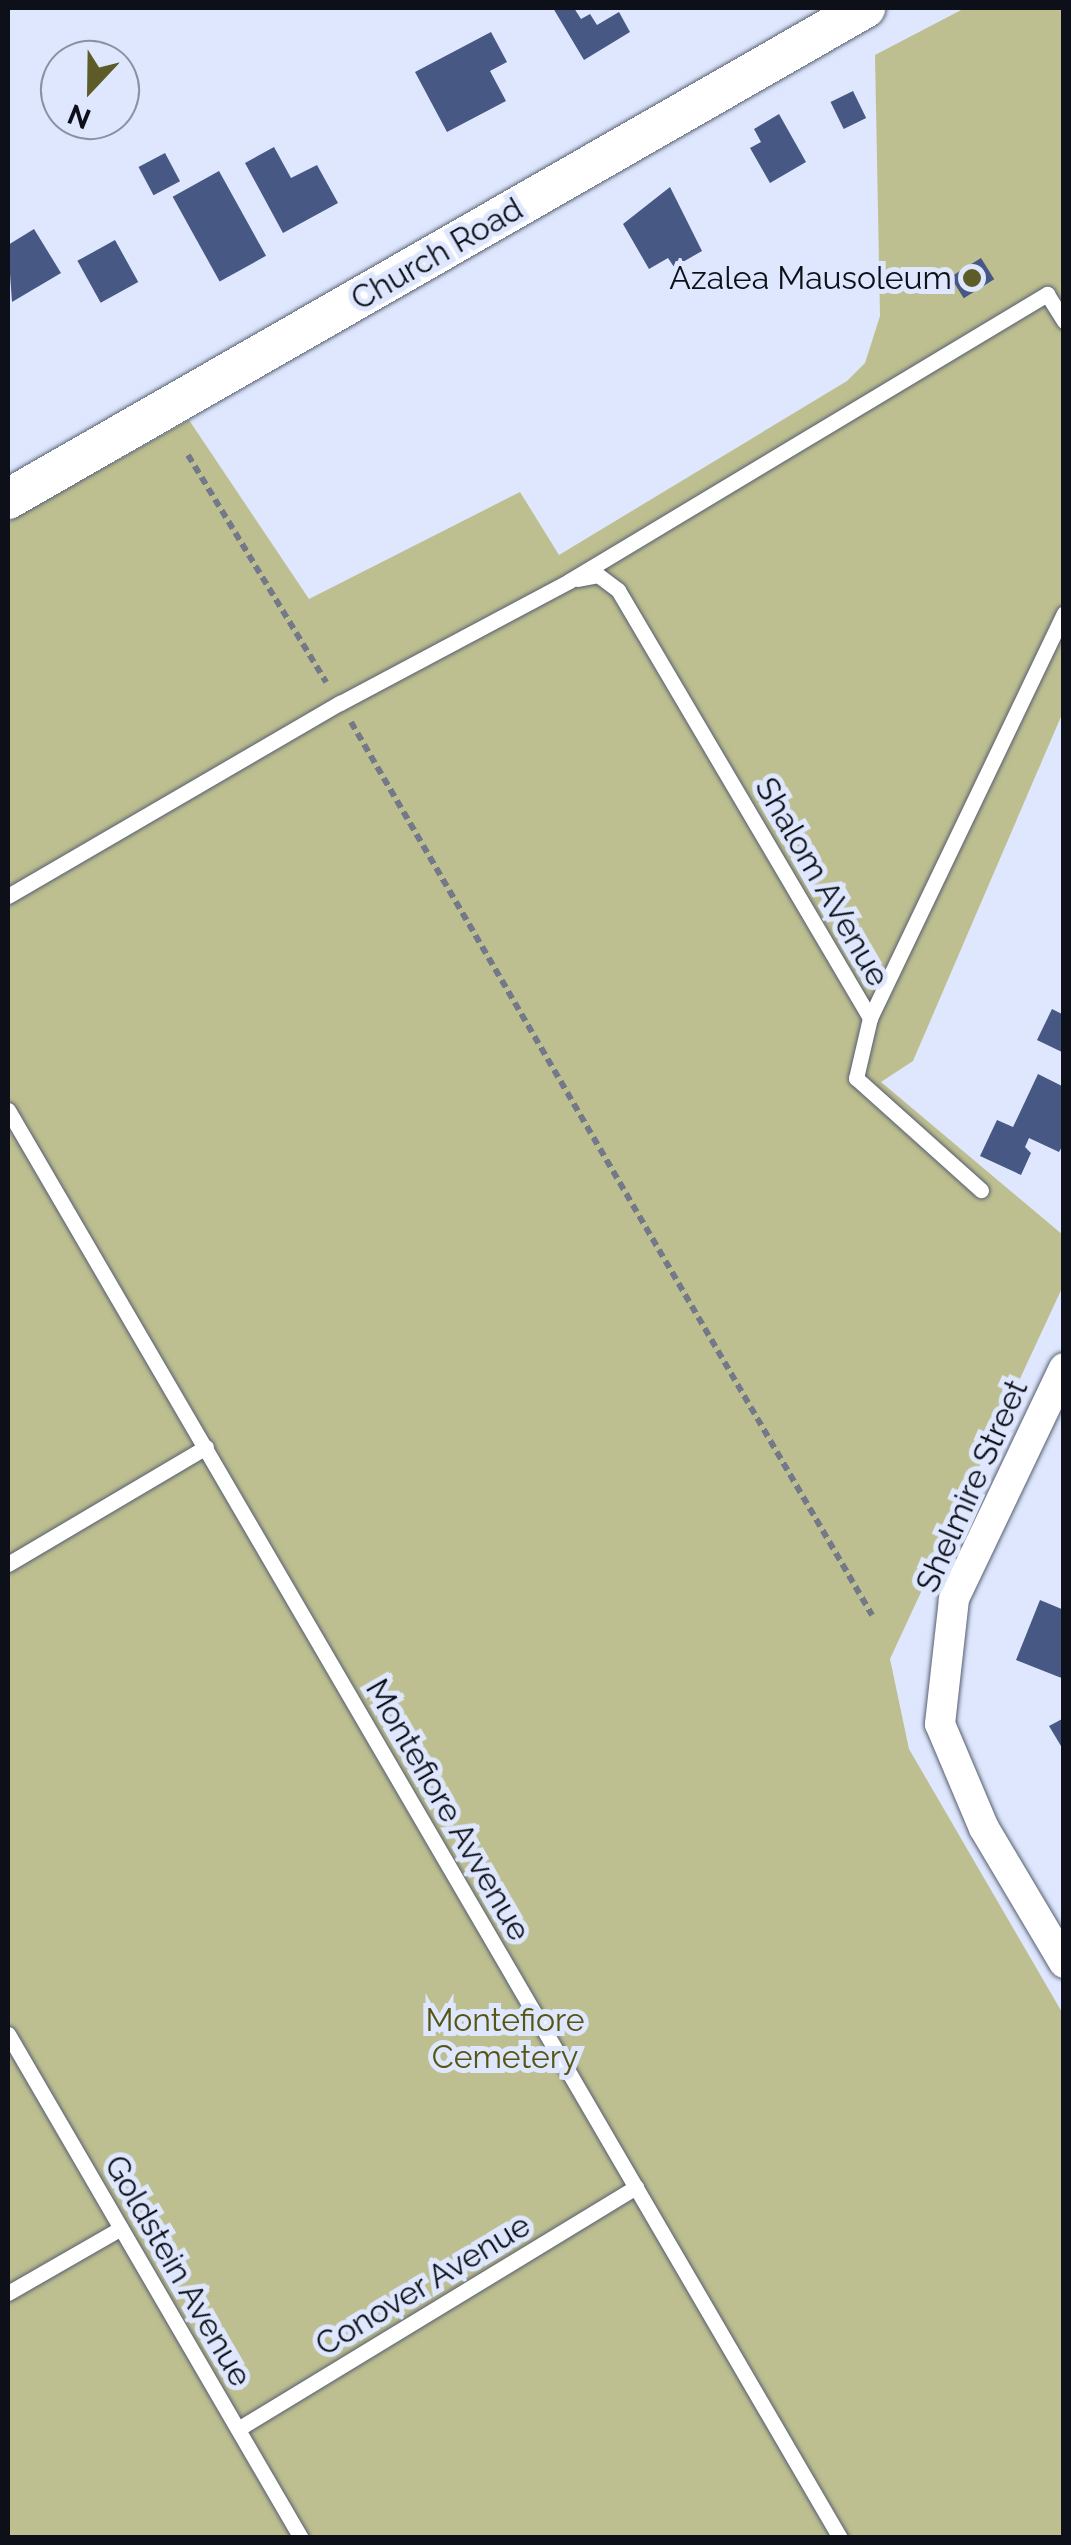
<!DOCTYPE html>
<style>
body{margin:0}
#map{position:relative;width:1071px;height:2545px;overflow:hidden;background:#dee7fd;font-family:Raleway,sans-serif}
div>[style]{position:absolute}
.green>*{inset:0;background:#bebf90}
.building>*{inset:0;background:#475885;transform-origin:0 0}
.path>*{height:6px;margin-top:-3px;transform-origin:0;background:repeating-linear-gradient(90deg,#737988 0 8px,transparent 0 13px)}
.roads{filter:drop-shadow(0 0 2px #565e70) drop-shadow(0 0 2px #565e70)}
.service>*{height:15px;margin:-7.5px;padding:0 7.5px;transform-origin:7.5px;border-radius:7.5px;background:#fff}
.minor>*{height:30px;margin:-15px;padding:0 15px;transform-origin:15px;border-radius:15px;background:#fff}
.tertiary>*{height:40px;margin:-20px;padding:0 20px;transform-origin:20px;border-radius:20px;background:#fff}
.dots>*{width:28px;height:28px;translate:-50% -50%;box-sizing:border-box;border:5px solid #dee7fd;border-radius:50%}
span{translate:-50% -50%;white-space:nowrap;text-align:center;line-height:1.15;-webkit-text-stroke:10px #dee7fd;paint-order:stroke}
.street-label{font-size:32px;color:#0d1018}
.poi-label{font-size:32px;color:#0d1018}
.right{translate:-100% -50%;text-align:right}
.park-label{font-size:32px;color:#575512}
.frame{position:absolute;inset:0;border:10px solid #0d1018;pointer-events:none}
.north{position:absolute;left:40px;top:40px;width:100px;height:100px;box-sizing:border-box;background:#dee7fd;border:2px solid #8a91a1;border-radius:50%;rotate:202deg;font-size:28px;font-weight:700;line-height:40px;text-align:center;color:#0d1018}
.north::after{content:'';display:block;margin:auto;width:35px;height:45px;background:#5d5c29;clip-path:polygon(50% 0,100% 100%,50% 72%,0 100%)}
</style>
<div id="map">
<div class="green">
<i style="clip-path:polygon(965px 8px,1063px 8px,1063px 712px,913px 1061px,881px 1082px,1063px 1235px,1063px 1286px,890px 1659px,909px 1749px,1063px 2014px,1063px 2537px,8px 2537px,8px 522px,189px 420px,309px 599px,520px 492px,559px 555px,847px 381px,865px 363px,880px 316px,875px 55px)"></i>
</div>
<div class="building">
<i style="clip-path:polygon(553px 8px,574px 8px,581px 19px,590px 14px,597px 25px,619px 12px,630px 32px,584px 60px)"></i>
<i style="clip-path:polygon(491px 32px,507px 62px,490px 71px,506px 101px,447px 132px,415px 72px)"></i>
<i style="left:853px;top:91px;width:30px;height:25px;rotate:64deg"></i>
<i style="clip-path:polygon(779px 114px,806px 162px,770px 183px,750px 148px,761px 142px,754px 129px)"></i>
<i style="clip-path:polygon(274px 147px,291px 178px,317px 165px,338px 203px,283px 233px,245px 163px)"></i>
<i style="left:165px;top:153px;width:32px;height:30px;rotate:62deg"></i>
<i style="left:219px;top:171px;width:97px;height:53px;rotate:61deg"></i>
<i style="clip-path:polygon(670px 187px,702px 251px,674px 267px,668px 258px,649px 269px,623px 224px)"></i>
<i style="clip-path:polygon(34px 229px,61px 273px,12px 302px,8px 245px)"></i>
<i style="left:115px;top:240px;width:48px;height:43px;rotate:61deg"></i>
<i style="left:981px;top:258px;width:25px;height:36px;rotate:58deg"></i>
<i style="clip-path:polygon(1052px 1009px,1064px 1015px,1064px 1053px,1037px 1040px)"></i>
<i style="clip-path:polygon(1038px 1074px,1064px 1087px,1064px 1143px,1059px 1152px,1029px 1138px,1025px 1147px,1031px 1153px,1021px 1175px,980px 1156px,997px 1120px,1013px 1127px)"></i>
<i style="clip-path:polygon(1040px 1600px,1064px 1610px,1064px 1679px,1016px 1660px)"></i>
<i style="clip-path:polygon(1064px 1718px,1064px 1751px,1049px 1726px)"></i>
</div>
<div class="path">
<i style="left:188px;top:455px;width:266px;rotate:58.7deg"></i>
<i style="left:351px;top:722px;width:1034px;rotate:59.74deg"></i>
</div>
<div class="roads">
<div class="service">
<i style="left:578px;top:579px;width:20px;rotate:-11deg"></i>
<i style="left:598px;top:575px;width:25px;rotate:37deg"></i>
<i style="left:618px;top:590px;width:497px;rotate:59.5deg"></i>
<i style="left:870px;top:1018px;width:449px;rotate:-64.4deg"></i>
<i style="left:8px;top:896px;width:384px;rotate:-30.2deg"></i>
<i style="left:340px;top:703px;width:259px;rotate:-28deg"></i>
<i style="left:569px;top:581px;width:558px;rotate:-30.98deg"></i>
<i style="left:1047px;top:294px;width:32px;rotate:58deg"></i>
<i style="left:870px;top:1018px;width:62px;rotate:103.1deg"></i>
<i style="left:856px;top:1078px;width:168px;rotate:41.9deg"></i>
<i style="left:8px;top:1110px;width:1653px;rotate:59.77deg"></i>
<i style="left:8px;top:1564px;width:230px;rotate:-30.6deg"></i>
<i style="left:8px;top:2034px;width:583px;rotate:59.83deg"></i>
<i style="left:8px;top:2293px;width:130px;rotate:-29.9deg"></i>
<i style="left:238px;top:2429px;width:466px;rotate:-31.3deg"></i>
</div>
<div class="minor">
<i style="left:1064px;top:1368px;width:256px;rotate:115.5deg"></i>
<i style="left:954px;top:1599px;width:126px;rotate:96.4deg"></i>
<i style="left:940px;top:1724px;width:113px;rotate:67.1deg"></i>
<i style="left:984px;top:1828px;width:157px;rotate:59.3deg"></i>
</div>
<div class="tertiary">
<i style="left:8px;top:499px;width:988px;rotate:-29.81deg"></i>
</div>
</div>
<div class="dots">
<i style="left:972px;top:278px;background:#5d5c29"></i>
</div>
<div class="street-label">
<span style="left:437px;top:254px;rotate:-30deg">Church Road</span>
<span style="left:822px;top:882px;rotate:60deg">Shalom AVenue</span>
<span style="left:972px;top:1486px;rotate:-66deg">Shelmire Street</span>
<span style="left:448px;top:1810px;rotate:60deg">Montefiore Avvenue</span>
<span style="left:178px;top:2271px;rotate:60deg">Goldstein Avenue</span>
<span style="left:423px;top:2285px;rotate:-31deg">Conover Avenue</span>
</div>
<div class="poi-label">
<span class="right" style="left:952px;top:278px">Azalea Mausoleum</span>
</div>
<div class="park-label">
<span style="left:505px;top:2039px">Montefiore<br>Cemetery</span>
</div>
<div class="frame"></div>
<div class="north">N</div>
</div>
